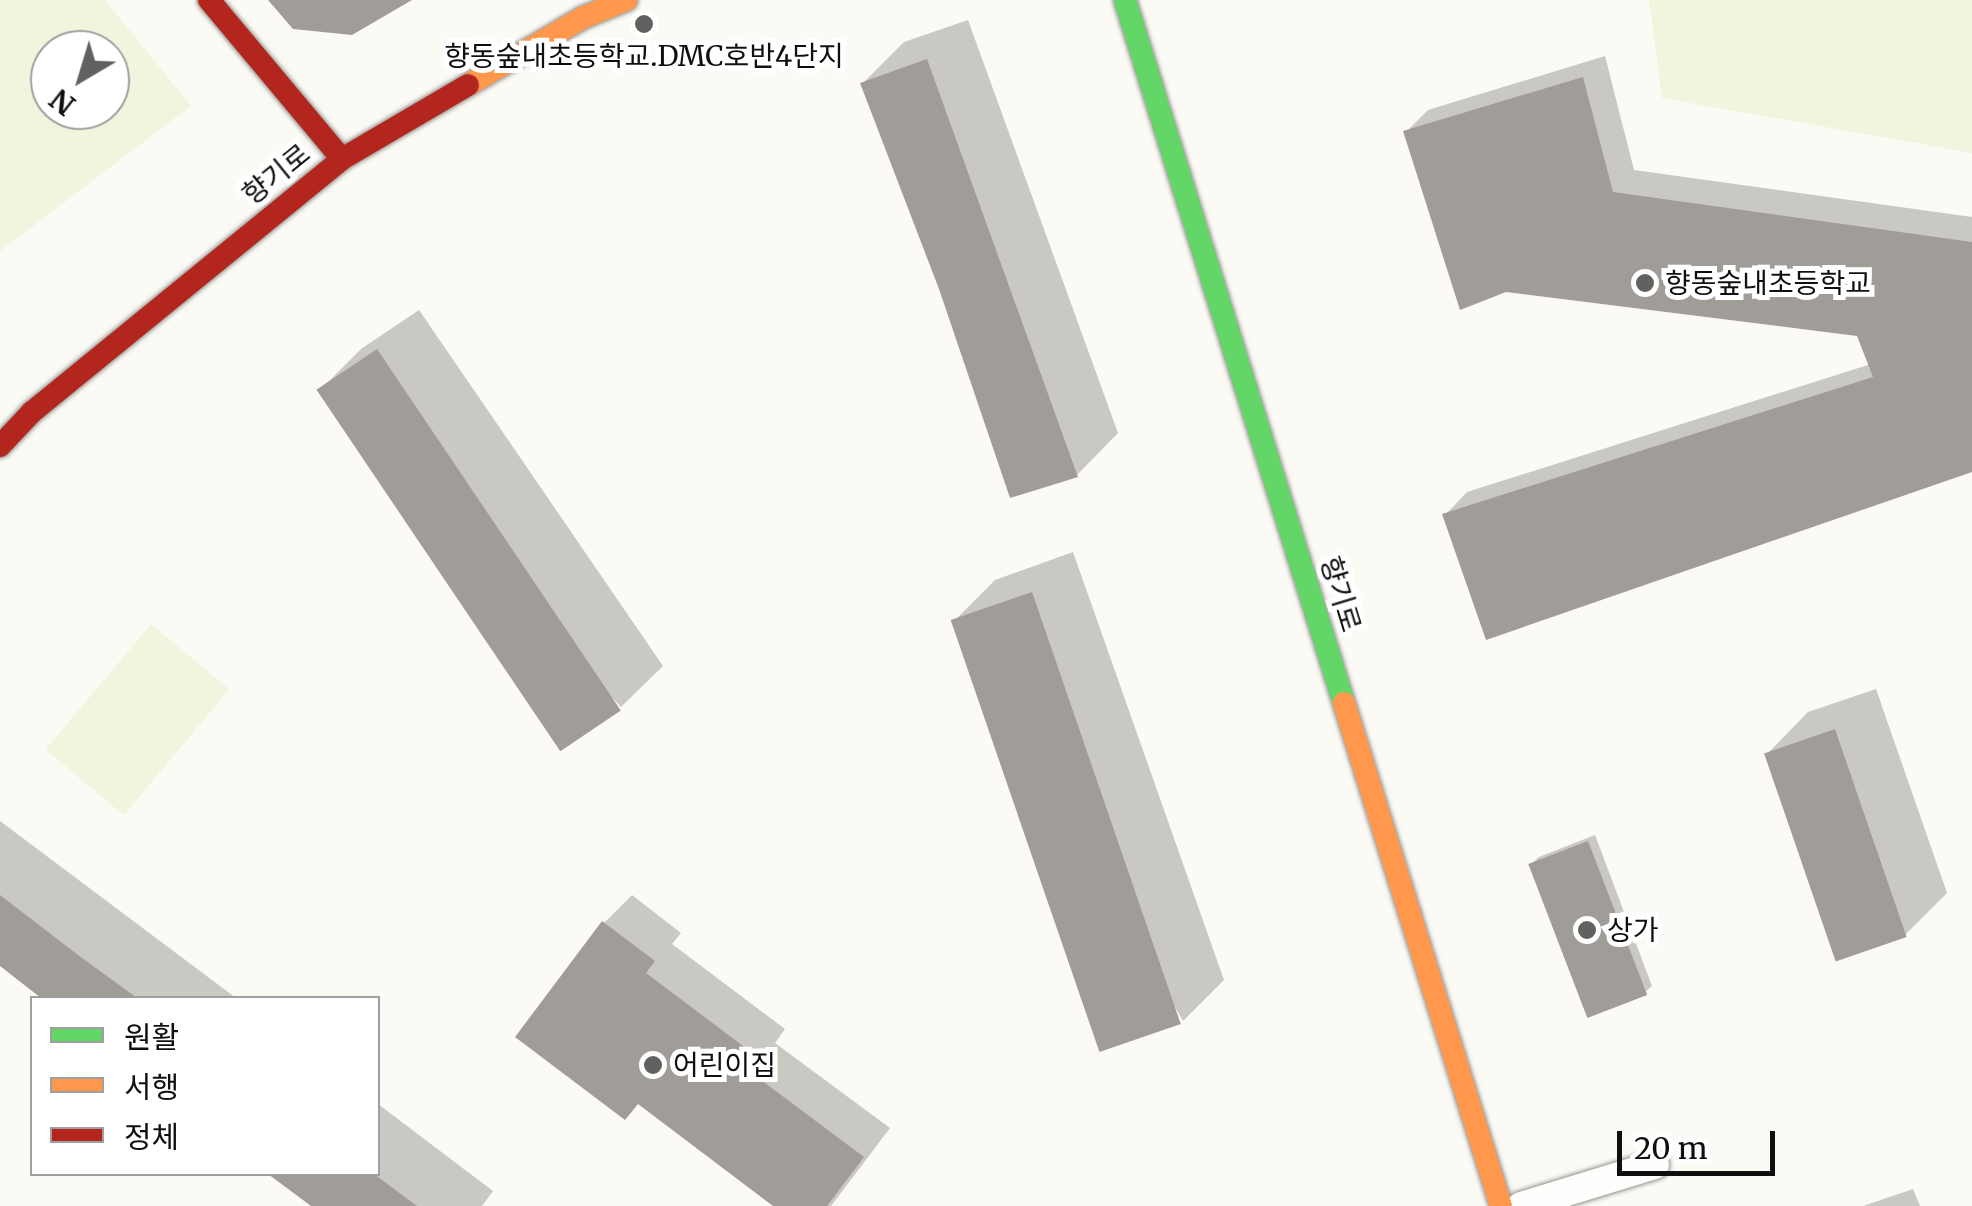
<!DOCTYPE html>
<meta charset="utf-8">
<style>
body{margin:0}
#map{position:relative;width:1972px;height:1206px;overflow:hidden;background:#fcfaf4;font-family:Merriweather,"Noto Sans KR",serif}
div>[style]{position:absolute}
.pitch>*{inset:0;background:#eff6dd;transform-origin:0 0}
.shadow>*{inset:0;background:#0003}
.building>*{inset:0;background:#a09d99;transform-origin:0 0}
.roads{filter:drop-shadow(0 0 2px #969592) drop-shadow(0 0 2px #969592)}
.lane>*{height:28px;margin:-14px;padding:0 14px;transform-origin:14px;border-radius:14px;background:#fffefd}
.fast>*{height:22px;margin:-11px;padding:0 11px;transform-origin:11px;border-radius:11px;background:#63d668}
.slow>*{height:22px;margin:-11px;padding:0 11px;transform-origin:11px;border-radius:11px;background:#ff974d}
.jam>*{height:22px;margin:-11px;padding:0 11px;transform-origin:11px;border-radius:11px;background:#b3261e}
.dots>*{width:28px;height:28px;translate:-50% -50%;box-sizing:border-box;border:5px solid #fff;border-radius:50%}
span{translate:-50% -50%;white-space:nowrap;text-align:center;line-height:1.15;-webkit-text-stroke:10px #fff;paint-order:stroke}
.poi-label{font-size:28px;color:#0f0f0f}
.left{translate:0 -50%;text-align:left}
.street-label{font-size:28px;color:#0f0f0f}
.legend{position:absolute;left:30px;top:996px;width:350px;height:180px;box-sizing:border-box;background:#fff;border:2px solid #9f9f9f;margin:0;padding:12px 18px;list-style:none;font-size:30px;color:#0f0f0f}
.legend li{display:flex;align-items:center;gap:20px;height:50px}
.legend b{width:50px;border:2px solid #9f9f9f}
.north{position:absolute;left:30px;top:30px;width:100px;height:100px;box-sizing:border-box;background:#fff;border:2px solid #9f9f9f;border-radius:50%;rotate:218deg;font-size:28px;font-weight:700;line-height:40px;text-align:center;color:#0f0f0f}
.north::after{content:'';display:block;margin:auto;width:35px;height:45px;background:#62615f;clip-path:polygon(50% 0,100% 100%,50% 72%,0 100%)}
.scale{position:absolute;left:1617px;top:1131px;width:158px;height:45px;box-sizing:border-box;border:5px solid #0f0f0f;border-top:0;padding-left:12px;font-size:30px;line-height:35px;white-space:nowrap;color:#0f0f0f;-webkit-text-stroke:8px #fff;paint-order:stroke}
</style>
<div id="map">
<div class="pitch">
<i style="clip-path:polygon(evenodd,0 0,105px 0,191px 106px,0 251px,0 0,110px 50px,110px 110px,50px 110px,50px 50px,110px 50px)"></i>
<i style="clip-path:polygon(1649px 0,1972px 0,1972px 153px,1662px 98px)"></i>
<i style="left:151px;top:624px;width:102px;height:164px;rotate:40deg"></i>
</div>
<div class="shadow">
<i style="clip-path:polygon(968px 20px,1118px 433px,1077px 475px,941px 289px,862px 84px,904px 42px)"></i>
<i style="clip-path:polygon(1605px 56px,1634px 170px,1972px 217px,1972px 469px,1445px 515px,1467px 492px,1871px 364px,1859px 333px,1406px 132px,1428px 110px)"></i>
<i style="clip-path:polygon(419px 310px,663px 666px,621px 707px,320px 390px,361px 349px)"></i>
<i style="clip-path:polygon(1073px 552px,1224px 980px,1183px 1021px,954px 621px,995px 580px)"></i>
<i style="clip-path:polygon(1876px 689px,1947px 893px,1905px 935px,1767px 754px,1808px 712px)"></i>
<i style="clip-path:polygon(0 821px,236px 998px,51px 998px,0 960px)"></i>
<i style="clip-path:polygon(1595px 835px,1652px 986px,1644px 993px,1531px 864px,1539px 857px)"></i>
<i style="clip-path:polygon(632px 895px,681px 933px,672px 944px,785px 1029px,775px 1043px,890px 1128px,831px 1206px,777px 1206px,604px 923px)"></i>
<i style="clip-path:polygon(378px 1104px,493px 1191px,482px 1206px,316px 1206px,273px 1174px,378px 1174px)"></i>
<i style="clip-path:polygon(1913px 1189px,1920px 1206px,1863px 1206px)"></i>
</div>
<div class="building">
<i style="clip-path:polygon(268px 0,412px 0,352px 35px,293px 29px)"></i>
<i style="clip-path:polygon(927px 59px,1078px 477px,1010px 498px,939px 289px,860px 83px)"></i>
<i style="clip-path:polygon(1583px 77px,1613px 192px,1972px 242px,1972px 472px,1486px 640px,1442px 514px,1873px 377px,1857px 336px,1506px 292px,1460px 310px,1403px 131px)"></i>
<i style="left:377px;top:349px;width:436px;height:73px;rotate:56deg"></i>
<i style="left:1032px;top:592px;width:457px;height:86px;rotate:71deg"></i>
<i style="left:1835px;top:729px;width:220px;height:75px;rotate:71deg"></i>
<i style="left:1588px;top:841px;width:165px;height:64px;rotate:69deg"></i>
<i style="clip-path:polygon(0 895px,78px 955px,137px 998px,41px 998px,0 966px)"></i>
<i style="clip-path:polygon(602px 921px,655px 961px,646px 973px,759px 1058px,749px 1071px,864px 1157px,827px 1206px,773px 1206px,638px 1104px,625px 1120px,515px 1037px)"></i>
<i style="clip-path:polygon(268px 1174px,374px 1174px,417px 1206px,311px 1206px)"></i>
</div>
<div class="roads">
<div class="lane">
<i style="left:1521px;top:1206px;width:140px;rotate:-17deg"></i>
</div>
<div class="fast">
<i style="left:1125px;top:0;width:736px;rotate:72.7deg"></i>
</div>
<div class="slow">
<i style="left:468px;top:85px;width:132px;rotate:-30.4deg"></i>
<i style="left:582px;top:18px;width:48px;rotate:-22.2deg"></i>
<i style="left:1344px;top:703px;width:527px;rotate:72.67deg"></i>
</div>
<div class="jam">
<i style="left:209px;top:0;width:207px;rotate:50.1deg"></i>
<i style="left:0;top:446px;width:47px;rotate:-46.7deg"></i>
<i style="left:32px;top:412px;width:400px;rotate:-39.2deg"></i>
<i style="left:342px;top:159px;width:146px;rotate:-30.4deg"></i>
</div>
</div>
<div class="dots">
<i style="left:644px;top:24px;background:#62615f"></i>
<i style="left:1645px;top:283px;background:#62615f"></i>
<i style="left:1587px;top:930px;background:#62615f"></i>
<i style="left:653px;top:1065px;background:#62615f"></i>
</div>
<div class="poi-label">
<span style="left:644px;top:56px">향동숲내초등학교.DMC호반4단지</span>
<span class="left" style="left:1665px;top:283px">향동숲내초등학교</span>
<span class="left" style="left:1607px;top:930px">상가</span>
<span class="left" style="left:673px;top:1065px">어린이집</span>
</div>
<div class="street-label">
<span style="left:276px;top:174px;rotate:-39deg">향기로</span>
<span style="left:1341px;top:594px;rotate:73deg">향기로</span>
</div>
<ul class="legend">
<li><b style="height:12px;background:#63d668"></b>원활</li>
<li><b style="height:12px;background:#ff974d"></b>서행</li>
<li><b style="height:12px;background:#b3261e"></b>정체</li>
</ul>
<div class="north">N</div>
<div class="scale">20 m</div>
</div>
